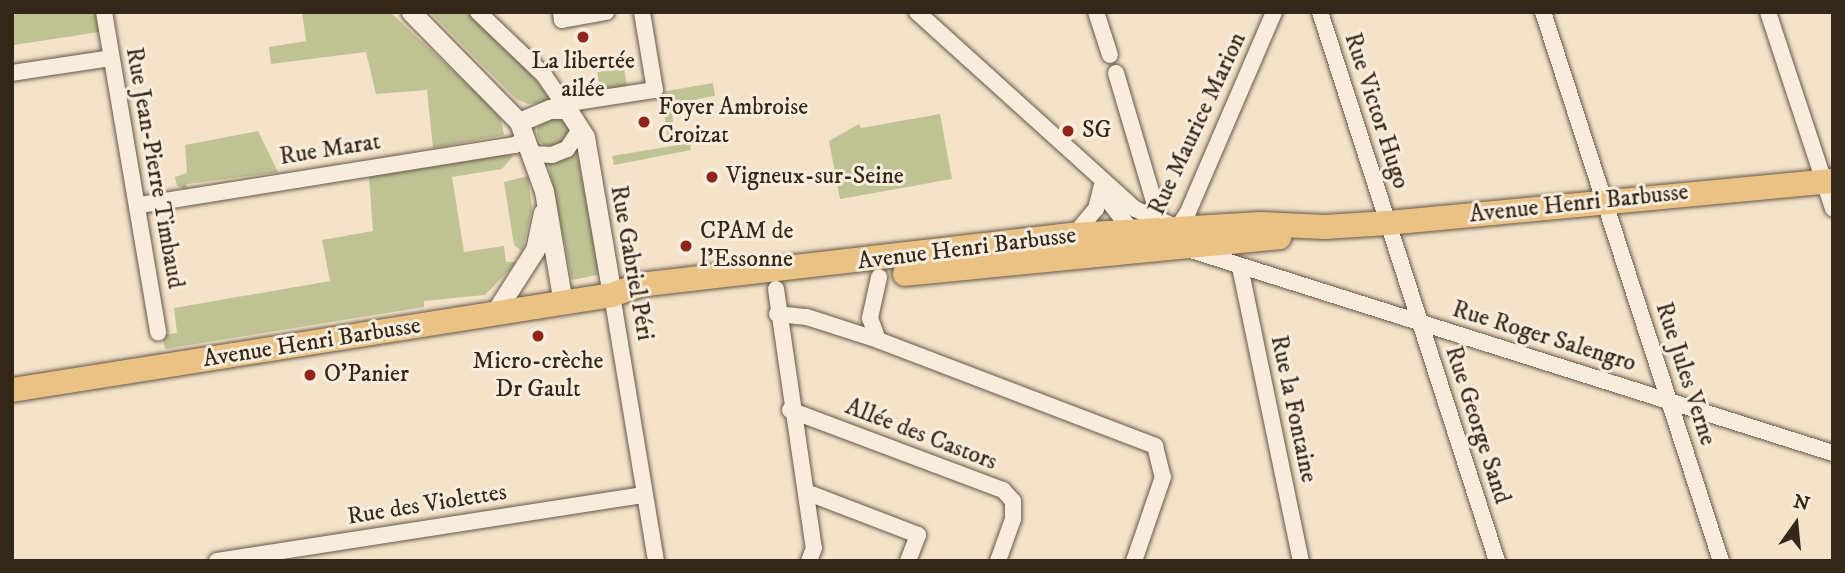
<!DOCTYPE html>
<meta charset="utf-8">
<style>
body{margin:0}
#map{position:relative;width:1845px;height:573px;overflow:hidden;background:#f4e3c9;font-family:"IM FELL DW Pica",serif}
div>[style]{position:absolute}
.green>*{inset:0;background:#bfc394;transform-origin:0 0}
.round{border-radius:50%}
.roads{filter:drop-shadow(0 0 2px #635646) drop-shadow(0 0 2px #635646)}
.minor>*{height:16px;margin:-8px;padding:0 8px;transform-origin:8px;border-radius:8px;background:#f8eddc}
.tertiary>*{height:19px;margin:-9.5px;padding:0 9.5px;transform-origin:9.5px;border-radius:9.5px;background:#f8eddc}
.primary>*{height:24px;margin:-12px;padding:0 12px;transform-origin:12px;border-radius:12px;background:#eac284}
.dots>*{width:19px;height:19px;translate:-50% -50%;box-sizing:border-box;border:4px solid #f8eddc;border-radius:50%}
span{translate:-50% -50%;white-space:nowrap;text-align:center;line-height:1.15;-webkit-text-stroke:6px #f8eddc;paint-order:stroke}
.poi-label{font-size:24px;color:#33271a}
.left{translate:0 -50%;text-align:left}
.street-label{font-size:24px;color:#33271a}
.frame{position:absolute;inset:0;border:14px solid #33271a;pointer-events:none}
.north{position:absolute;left:1761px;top:489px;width:70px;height:70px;-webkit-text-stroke:5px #f8eddc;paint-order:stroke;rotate:15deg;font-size:19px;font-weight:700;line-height:28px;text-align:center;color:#33271a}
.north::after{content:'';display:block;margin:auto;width:24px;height:32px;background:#33271a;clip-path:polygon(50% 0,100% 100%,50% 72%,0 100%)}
</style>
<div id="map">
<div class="green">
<i style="clip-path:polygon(33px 12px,95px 12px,99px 32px,14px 45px,12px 15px)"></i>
<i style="clip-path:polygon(302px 12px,390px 12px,484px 100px,501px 119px,504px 135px,433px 148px,427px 90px,376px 94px,366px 52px,271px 64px,269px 47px,306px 41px)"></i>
<i style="clip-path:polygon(430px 12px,467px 12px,525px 65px,551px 101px,528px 104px,516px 99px)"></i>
<i style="left:624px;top:68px;width:19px;height:27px;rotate:81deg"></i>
<i style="clip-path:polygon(713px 83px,715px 96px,671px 104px,675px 138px,668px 139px,661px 92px)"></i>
<i style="clip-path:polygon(940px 114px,952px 179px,840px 199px,829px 141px,859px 124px,861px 128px)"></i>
<i class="round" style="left:537px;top:116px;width:32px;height:32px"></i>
<i style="clip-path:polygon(258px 131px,278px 172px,187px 184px,186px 189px,177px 186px,175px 177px,187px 173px,185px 145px)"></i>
<i style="clip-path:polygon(690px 143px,691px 150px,614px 165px,612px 156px)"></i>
<i style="clip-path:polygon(577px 153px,598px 266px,597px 275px,572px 280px,548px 161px)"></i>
<i style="clip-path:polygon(503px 155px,513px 156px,502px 169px,452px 177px,464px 252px,504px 246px,506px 262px,517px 262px,485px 295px,424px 301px,424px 307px,165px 349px,162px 335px,177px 333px,174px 308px,330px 281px,322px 240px,373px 231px,369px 177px)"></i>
<i style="clip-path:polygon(528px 176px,532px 209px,522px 251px,514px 245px,504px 182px)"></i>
</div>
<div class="roads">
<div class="minor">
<i style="left:104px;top:12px;width:325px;rotate:80.4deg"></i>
<i style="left:478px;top:12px;width:91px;rotate:43.7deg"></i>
<i style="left:544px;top:75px;width:41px;rotate:55.9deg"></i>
<i style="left:561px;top:12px;width:8px;rotate:83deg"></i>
<i style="left:562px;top:20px;width:45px;rotate:-10.3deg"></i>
<i style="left:917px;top:12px;width:294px;rotate:42.1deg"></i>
<i style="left:1135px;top:209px;width:42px;rotate:24.1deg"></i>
<i style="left:1096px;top:12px;width:45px;rotate:72deg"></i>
<i style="left:1320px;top:12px;width:577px;rotate:72.13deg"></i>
<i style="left:1543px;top:12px;width:577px;rotate:72.04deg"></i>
<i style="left:1768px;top:12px;width:207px;rotate:71.7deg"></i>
<i style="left:12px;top:73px;width:100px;rotate:-8.6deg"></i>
<i style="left:1116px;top:73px;width:155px;rotate:73.5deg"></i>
<i style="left:563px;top:104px;width:93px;rotate:-8.7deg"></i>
<i style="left:655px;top:90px;width:79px;rotate:-99.5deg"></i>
<i style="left:532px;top:154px;width:20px;rotate:3deg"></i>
<i style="left:552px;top:155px;width:16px;rotate:-22deg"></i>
<i style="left:567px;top:149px;width:23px;rotate:-56deg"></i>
<i style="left:1103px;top:194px;width:52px;rotate:52deg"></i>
<i style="left:140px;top:205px;width:380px;rotate:-9.1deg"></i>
<i style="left:515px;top:145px;width:13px;rotate:-32deg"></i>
<i style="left:1174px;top:233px;width:25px;rotate:-56deg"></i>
<i style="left:1188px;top:212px;width:218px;rotate:-66.7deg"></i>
<i style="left:1074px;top:235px;width:34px;rotate:-50deg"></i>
<i style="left:1096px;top:209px;width:25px;rotate:-76deg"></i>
<i style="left:1191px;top:250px;width:673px;rotate:17.55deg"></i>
<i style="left:1240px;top:267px;width:300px;rotate:78.3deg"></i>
<i style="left:776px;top:289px;width:262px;rotate:81.7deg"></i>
<i style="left:814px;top:548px;width:14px;rotate:111deg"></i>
<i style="left:612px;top:295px;width:270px;rotate:80.6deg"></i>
<i style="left:777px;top:314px;width:30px;rotate:6deg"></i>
<i style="left:807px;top:317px;width:75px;rotate:17.9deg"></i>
<i style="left:878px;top:340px;width:297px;rotate:20.9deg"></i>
<i style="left:1155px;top:446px;width:32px;rotate:76deg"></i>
<i style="left:1163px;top:477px;width:89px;rotate:109deg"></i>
<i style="left:878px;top:340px;width:23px;rotate:-110deg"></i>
<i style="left:870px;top:318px;width:42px;rotate:-77.6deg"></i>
<i style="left:790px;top:410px;width:228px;rotate:20.6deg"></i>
<i style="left:1003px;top:490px;width:15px;rotate:48deg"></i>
<i style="left:1013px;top:501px;width:18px;rotate:90deg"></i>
<i style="left:1013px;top:519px;width:45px;rotate:109.7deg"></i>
<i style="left:806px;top:492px;width:120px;rotate:21deg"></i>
<i style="left:918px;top:535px;width:28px;rotate:111deg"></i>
<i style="left:217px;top:561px;width:432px;rotate:-8.8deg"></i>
</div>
<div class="tertiary">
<i style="left:411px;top:12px;width:154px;rotate:45.5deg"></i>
<i style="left:519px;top:122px;width:73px;rotate:70.1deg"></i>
<i style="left:544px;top:191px;width:114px;rotate:80.4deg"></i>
<i style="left:519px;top:122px;width:34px;rotate:-23deg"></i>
<i style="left:550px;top:109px;width:17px"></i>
<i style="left:567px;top:109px;width:33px;rotate:57deg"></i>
<i style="left:585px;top:137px;width:160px;rotate:80.3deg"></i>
<i style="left:494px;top:314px;width:76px;rotate:-57.4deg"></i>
<i style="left:535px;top:250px;width:38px;rotate:-78deg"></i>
</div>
<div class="primary">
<i style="left:905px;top:274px;width:376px;rotate:-5.6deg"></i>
<i style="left:12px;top:390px;width:607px;rotate:-9deg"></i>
<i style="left:612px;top:295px;width:29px;rotate:-20deg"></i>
<i style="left:639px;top:285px;width:438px;rotate:-6.6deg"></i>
<i style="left:1074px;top:235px;width:187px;rotate:-3.4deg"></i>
<i style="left:1261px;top:224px;width:64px;rotate:2.7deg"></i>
<i style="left:1325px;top:227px;width:63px;rotate:-3.6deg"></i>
<i style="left:1388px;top:223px;width:447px;rotate:-5.4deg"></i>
</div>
</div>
<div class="dots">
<i style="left:583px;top:37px;background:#8f2418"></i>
<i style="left:644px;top:122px;background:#8f2418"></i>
<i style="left:1068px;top:131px;background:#8f2418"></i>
<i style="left:712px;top:177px;background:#8f2418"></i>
<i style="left:686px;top:246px;background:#8f2418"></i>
<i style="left:538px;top:336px;background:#8f2418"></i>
<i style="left:310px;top:375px;background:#8f2418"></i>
</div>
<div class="poi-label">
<span style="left:583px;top:76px">La libertée<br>ailée</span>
<span class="left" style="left:658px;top:122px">Foyer Ambroise<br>Croizat</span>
<span class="left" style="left:1082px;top:131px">SG</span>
<span class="left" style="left:726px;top:177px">Vigneux-sur-Seine</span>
<span class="left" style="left:700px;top:246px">CPAM de<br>l'Essonne</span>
<span style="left:538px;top:376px">Micro-crèche<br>Dr Gault</span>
<span class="left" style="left:324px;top:375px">O'Panier</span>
</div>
<div class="street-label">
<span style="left:1376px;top:111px;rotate:72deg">Rue Victor Hugo</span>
<span style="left:1198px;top:124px;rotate:-65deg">Rue Maurice Marion</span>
<span style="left:330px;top:150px;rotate:-9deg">Rue Marat</span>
<span style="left:154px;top:168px;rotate:80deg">Rue Jean-Pierre Timbaud</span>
<span style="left:1579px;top:204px;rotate:-6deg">Avenue Henri Barbusse</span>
<span style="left:967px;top:249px;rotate:-7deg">Avenue Henri Barbusse</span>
<span style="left:631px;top:263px;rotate:80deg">Rue Gabriel Péri</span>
<span style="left:1544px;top:337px;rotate:17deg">Rue Roger Salengro</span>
<span style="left:312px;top:343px;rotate:-9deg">Avenue Henri Barbusse</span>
<span style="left:1685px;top:374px;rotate:72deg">Rue Jules Verne</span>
<span style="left:1293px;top:409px;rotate:78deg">Rue la Fontaine</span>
<span style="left:1477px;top:425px;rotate:72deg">Rue George Sand</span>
<span style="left:921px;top:435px;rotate:21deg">Allée des Castors</span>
<span style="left:427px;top:505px;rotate:-9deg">Rue des Violettes</span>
</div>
<div class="frame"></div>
<div class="north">N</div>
</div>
